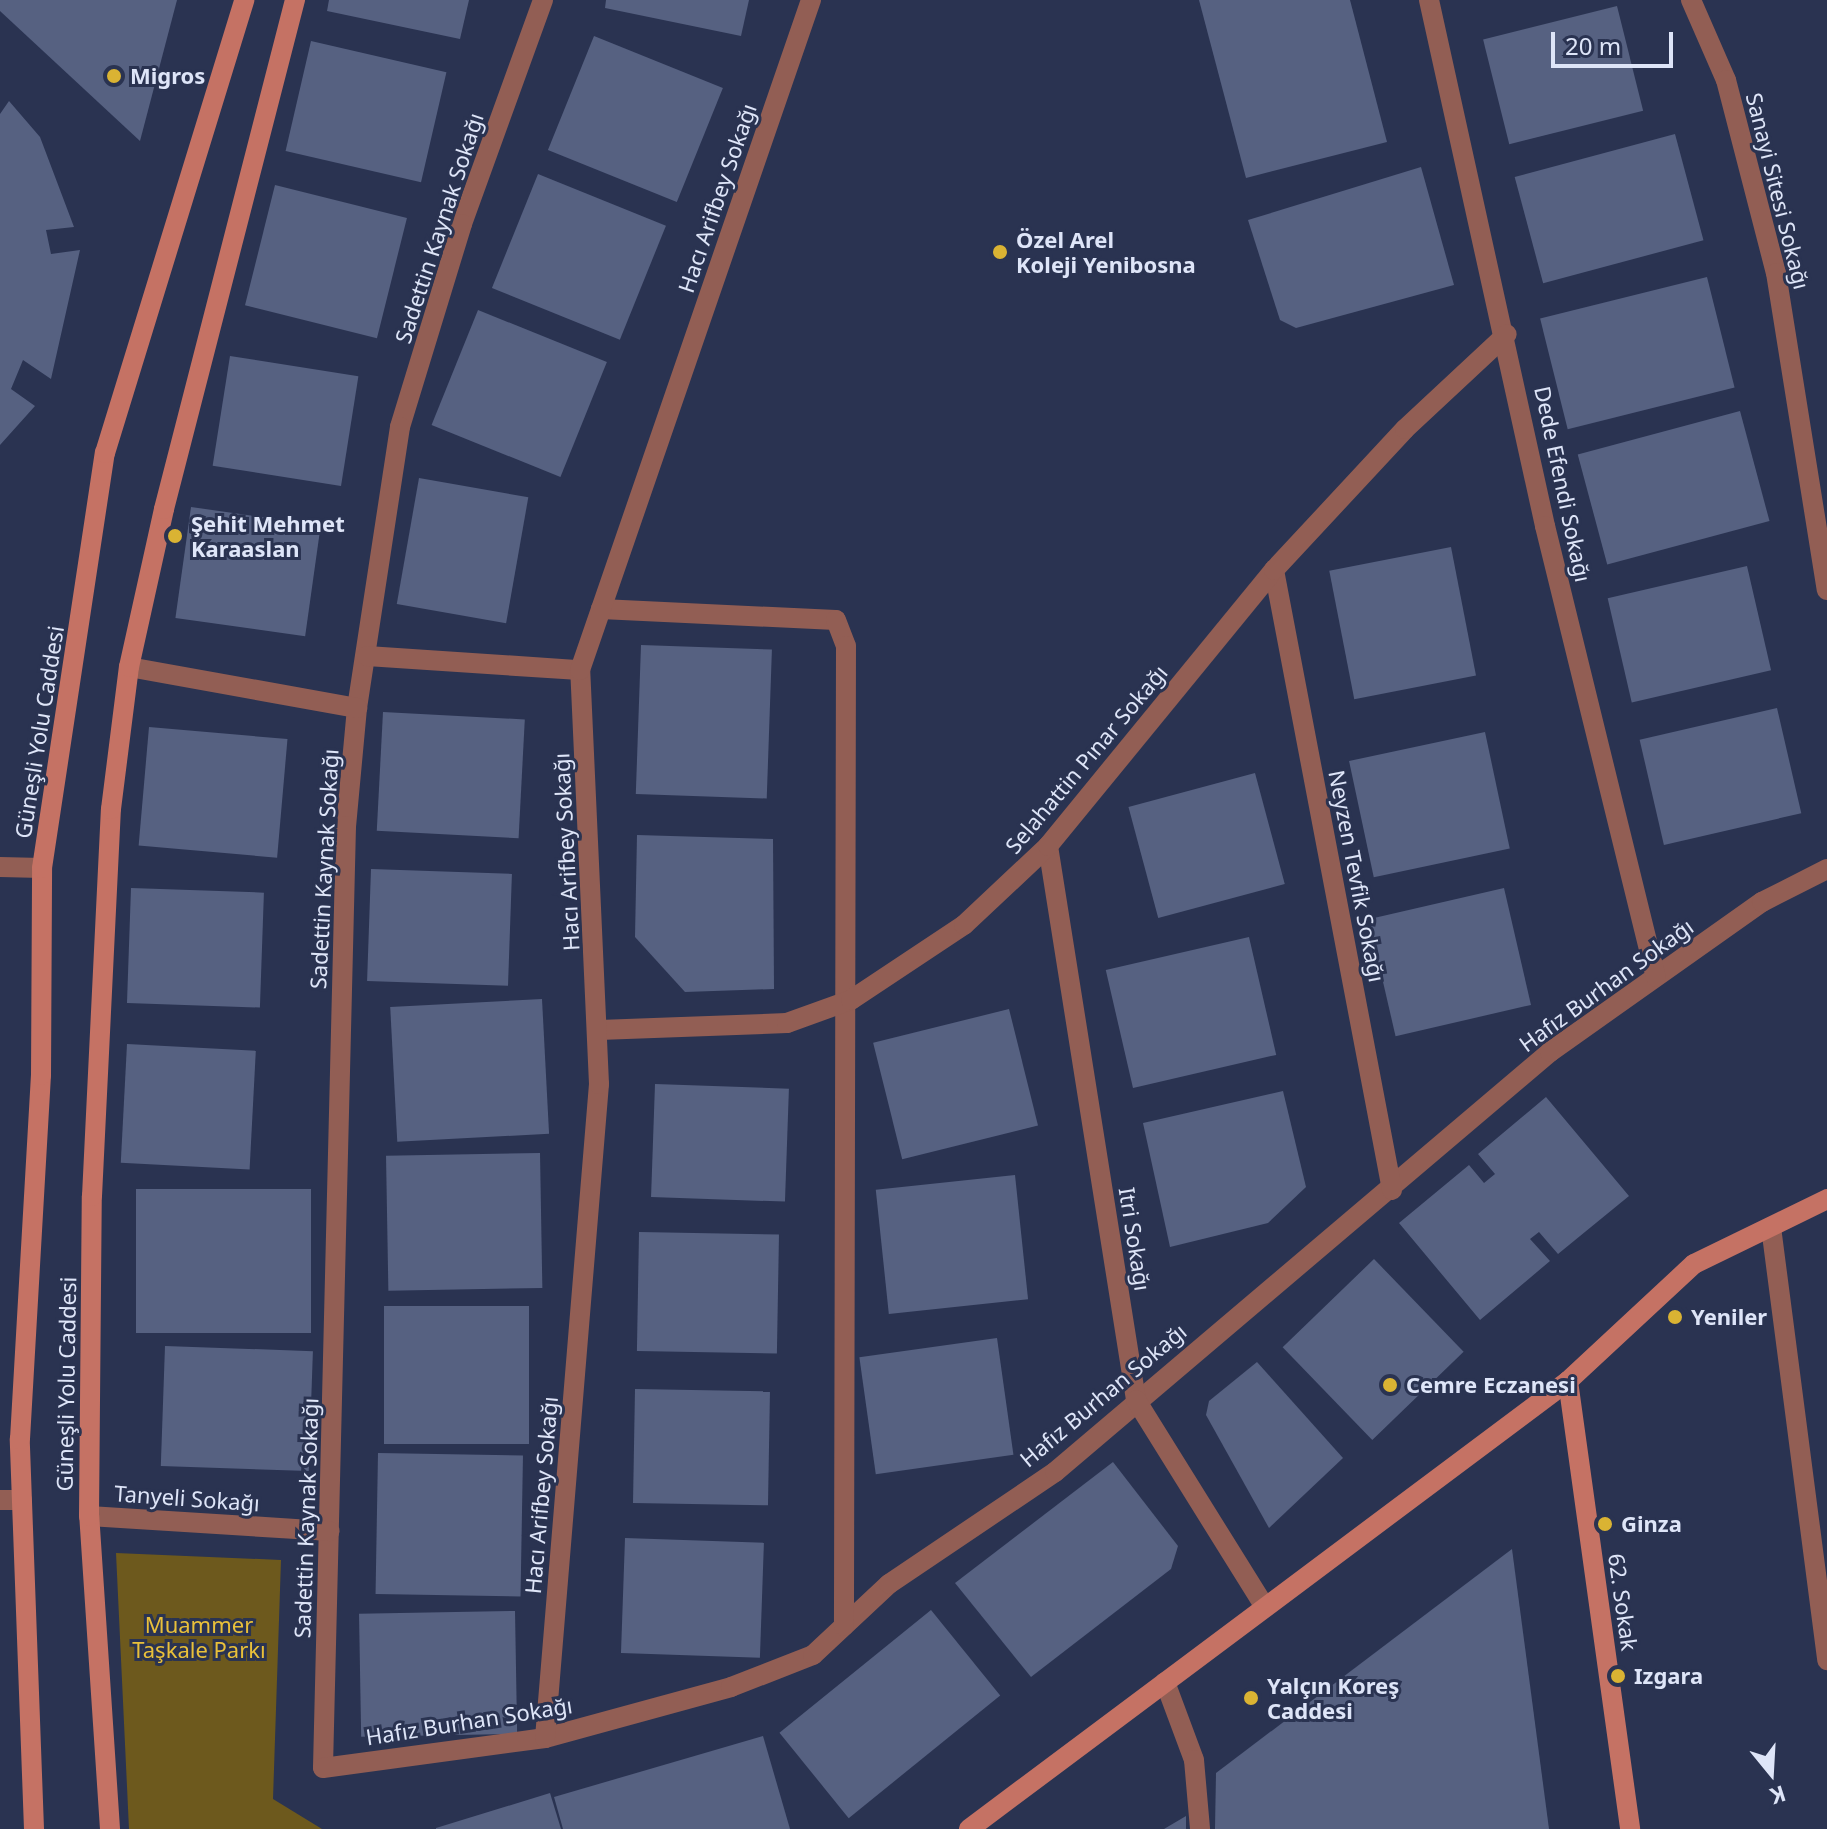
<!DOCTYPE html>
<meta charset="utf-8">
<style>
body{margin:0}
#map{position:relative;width:1827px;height:1829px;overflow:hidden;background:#2a3351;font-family:"Noto Sans",sans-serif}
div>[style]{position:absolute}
.green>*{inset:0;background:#6d591d}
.building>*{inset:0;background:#566181;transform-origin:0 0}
.lane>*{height:20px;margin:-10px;padding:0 10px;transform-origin:10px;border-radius:10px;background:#925e54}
.street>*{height:20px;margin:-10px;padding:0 10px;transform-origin:10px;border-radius:10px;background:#925e54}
.secondary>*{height:20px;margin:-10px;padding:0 10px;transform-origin:10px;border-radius:10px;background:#c57264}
.dots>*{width:22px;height:22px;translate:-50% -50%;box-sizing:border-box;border:4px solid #2a3351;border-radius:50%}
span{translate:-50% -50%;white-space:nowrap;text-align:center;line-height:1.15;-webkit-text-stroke:6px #2a3351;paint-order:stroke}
.poi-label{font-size:22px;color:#dee5f8;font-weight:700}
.left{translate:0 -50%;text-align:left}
.street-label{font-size:22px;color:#dee5f8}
.park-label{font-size:22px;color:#e9c03a}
.north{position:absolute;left:1731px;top:1733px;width:80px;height:80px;-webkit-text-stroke:6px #2a3351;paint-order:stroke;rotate:162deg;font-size:22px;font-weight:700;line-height:32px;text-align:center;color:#dee5f8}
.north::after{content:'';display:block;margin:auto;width:28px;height:36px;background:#dee5f8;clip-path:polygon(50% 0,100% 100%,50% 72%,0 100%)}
.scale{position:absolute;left:1551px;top:32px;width:122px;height:36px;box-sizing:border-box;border:4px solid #dee5f8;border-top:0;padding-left:10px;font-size:24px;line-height:28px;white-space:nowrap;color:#dee5f8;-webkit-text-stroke:6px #2a3351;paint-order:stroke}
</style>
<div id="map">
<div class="green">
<i style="clip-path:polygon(116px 1553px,281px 1560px,273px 1799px,322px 1829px,129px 1829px)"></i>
</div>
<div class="building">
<i style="clip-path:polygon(0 0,177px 0,140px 141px,0 11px)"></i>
<i style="clip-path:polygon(329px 0,469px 0,460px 39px,327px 11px)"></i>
<i style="clip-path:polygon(606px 0,749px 0,741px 36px,605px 8px)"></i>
<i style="clip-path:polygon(1199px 0,1350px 0,1387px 142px,1246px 178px)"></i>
<i style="left:1617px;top:6px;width:108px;height:138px;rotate:76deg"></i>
<i style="left:594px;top:36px;width:139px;height:123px;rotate:22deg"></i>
<i style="left:311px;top:41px;width:139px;height:113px;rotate:13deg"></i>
<i style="clip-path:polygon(9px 101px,40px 137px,74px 227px,46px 230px,51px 254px,80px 250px,51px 379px,23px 360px,11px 389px,35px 406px,0 445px,0 114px)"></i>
<i style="left:1675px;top:134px;width:110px;height:166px;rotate:75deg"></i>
<i style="clip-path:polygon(1421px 167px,1454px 285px,1296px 328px,1280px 320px,1248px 220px)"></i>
<i style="left:538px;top:174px;width:138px;height:123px;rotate:22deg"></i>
<i style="left:275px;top:185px;width:136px;height:124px;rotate:14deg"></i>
<i style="left:1707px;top:277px;width:114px;height:172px;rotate:76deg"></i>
<i style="left:478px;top:310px;width:139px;height:124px;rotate:22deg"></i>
<i style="left:230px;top:356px;width:130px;height:111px;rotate:9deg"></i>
<i style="left:1740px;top:411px;width:114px;height:168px;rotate:75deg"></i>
<i style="left:419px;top:478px;width:111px;height:128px;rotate:10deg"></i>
<i style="left:191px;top:507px;width:131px;height:112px;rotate:8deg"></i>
<i style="left:1451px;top:547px;width:131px;height:124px;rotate:79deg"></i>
<i style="left:1747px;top:566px;width:107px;height:143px;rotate:77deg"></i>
<i style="left:641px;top:645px;width:131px;height:149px;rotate:2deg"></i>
<i style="left:1777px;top:708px;width:108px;height:141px;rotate:77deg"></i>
<i style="left:383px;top:712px;width:142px;height:119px;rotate:3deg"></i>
<i style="left:149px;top:727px;width:139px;height:119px;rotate:5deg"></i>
<i style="left:1485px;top:732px;width:119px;height:139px;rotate:78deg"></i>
<i style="left:1255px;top:773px;width:115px;height:131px;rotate:75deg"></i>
<i style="clip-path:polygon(637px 835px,773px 839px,774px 989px,685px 992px,635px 937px)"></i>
<i style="left:371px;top:869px;width:141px;height:112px;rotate:2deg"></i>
<i style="left:131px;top:888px;width:133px;height:115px;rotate:2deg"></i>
<i style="left:1504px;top:888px;width:120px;height:139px;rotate:77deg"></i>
<i style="left:1249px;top:937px;width:121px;height:147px;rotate:77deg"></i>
<i style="left:542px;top:999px;width:135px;height:152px;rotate:87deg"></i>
<i style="left:1009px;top:1009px;width:120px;height:140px;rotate:76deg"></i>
<i style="left:127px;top:1044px;width:129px;height:119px;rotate:3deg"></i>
<i style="left:655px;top:1084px;width:134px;height:113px;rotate:2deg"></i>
<i style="clip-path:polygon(1283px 1091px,1306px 1187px,1268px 1223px,1170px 1247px,1143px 1123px)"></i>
<i style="clip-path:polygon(1546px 1097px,1629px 1196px,1558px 1254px,1539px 1232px,1530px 1239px,1550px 1261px,1480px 1320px,1399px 1223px,1469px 1165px,1484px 1183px,1495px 1174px,1478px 1154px)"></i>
<i style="left:540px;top:1153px;width:135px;height:154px;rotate:89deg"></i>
<i style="left:1015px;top:1175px;width:125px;height:140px;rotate:84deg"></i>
<i style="left:136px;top:1189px;width:175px;height:144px"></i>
<i style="left:639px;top:1232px;width:140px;height:119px;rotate:1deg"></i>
<i style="left:1374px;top:1259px;width:129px;height:127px;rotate:46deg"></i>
<i style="left:529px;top:1306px;width:138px;height:145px;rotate:90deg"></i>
<i style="left:997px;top:1338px;width:118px;height:139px;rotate:82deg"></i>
<i style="left:165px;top:1346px;width:148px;height:120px;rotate:2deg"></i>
<i style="clip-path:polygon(1257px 1362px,1343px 1458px,1269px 1528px,1206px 1415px,1209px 1401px)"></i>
<i style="left:635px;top:1389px;width:135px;height:114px;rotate:1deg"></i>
<i style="left:378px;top:1453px;width:145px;height:141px;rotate:1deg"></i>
<i style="clip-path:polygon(1113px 1462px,1178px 1546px,1171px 1569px,1031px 1677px,955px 1583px)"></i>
<i style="left:625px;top:1538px;width:139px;height:115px;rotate:2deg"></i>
<i style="clip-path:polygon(1512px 1549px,1549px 1829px,1215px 1829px,1216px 1773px)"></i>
<i style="left:931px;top:1610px;width:110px;height:195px;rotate:51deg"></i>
<i style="left:515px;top:1611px;width:123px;height:156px;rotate:89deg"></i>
<i style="clip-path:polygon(763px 1736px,790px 1829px,563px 1829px,554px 1797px)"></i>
<i style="clip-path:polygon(550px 1793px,561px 1829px,436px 1829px,436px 1828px)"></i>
<i style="clip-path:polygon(1186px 1816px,1186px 1829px,1164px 1829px)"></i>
</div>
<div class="lane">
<i style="left:1165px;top:1682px;width:83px;rotate:69.6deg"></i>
<i style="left:1194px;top:1760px;width:69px;rotate:85deg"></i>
</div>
<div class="street">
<i style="left:543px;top:0;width:238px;rotate:109.9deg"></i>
<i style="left:462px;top:224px;width:212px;rotate:107deg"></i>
<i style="left:400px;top:427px;width:284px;rotate:98.7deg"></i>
<i style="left:357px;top:708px;width:119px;rotate:95.3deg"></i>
<i style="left:346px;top:826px;width:942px;rotate:91.4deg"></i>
<i style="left:323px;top:1768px;width:224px;rotate:-7.7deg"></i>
<i style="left:545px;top:1738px;width:193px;rotate:-15.3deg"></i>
<i style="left:731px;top:1687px;width:88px;rotate:-21.3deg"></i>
<i style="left:813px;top:1655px;width:104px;rotate:-43.1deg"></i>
<i style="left:889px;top:1584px;width:200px;rotate:-34deg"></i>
<i style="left:1055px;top:1472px;width:649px;rotate:-40.31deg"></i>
<i style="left:1550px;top:1052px;width:260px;rotate:-35.3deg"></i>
<i style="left:1762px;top:902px;width:73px;rotate:-26.9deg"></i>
<i style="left:1429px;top:0;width:539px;rotate:77.56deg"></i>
<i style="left:1545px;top:526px;width:464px;rotate:76.2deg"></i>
<i style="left:1691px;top:0;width:87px;rotate:66.4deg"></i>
<i style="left:1726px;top:80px;width:199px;rotate:75.5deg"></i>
<i style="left:1776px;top:273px;width:321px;rotate:80.9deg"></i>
<i style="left:1274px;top:570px;width:631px;rotate:79.22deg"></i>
<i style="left:601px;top:609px;width:235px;rotate:2.7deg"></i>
<i style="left:836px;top:620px;width:28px;rotate:69deg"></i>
<i style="left:846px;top:646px;width:980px;rotate:90.12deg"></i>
<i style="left:367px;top:656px;width:213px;rotate:3.8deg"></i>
<i style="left:129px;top:667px;width:232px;rotate:10.2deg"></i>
<i style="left:1048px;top:846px;width:561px;rotate:80.97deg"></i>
<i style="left:1136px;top:1400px;width:243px;rotate:58.1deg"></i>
<i style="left:0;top:867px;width:42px;rotate:1.4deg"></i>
<i style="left:599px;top:1030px;width:188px;rotate:-2.1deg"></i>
<i style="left:787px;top:1023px;width:68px;rotate:-19.8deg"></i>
<i style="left:851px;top:1000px;width:136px;rotate:-33.6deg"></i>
<i style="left:964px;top:925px;width:115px;rotate:-43.2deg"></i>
<i style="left:1048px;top:846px;width:357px;rotate:-50.7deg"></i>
<i style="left:1274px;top:570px;width:192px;rotate:-47.1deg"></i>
<i style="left:1405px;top:429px;width:139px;rotate:-43deg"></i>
<i style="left:1771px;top:1227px;width:437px;rotate:82.6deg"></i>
<i style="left:0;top:1500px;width:22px"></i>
<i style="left:89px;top:1516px;width:241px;rotate:3.6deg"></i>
<i style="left:545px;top:1738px;width:656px;rotate:-85.28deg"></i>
<i style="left:599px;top:1084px;width:414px;rotate:-92.6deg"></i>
<i style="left:580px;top:670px;width:709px;rotate:-70.98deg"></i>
</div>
<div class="secondary">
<i style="left:1568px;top:1381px;width:452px;rotate:82.1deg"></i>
<i style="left:34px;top:1829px;width:390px;rotate:-92.1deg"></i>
<i style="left:20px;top:1439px;width:365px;rotate:-86.7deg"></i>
<i style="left:41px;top:1075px;width:207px;rotate:-89.7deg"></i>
<i style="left:42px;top:868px;width:420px;rotate:-81.4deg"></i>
<i style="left:105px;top:453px;width:474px;rotate:-72.9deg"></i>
<i style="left:110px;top:1829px;width:314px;rotate:-93.8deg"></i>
<i style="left:89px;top:1516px;width:320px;rotate:-89.5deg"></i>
<i style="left:92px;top:1196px;width:387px;rotate:-87.2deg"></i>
<i style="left:111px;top:809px;width:143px;rotate:-82.8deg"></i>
<i style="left:129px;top:667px;width:162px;rotate:-77.5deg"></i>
<i style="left:164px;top:509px;width:526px;rotate:-75.57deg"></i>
<i style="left:969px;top:1829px;width:748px;rotate:-36.79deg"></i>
<i style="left:1568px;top:1381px;width:172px;rotate:-42.9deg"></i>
<i style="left:1694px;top:1264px;width:148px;rotate:-26deg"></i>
</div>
<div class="dots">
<i style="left:114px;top:76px;background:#dab333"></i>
<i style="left:1000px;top:252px;background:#dab333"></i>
<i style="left:175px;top:536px;background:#dab333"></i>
<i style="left:1675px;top:1317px;background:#dab333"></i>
<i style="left:1390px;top:1385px;background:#dab333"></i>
<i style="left:1605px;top:1524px;background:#dab333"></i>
<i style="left:1618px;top:1676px;background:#dab333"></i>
<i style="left:1251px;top:1698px;background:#dab333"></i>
</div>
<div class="poi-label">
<span class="left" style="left:130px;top:76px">Migros</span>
<span class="left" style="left:1016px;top:252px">Özel Arel<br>Koleji Yenibosna</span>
<span class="left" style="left:191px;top:536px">Şehit Mehmet<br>Karaaslan</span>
<span class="left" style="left:1691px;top:1317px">Yeniler</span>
<span class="left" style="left:1406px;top:1385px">Cemre Eczanesi</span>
<span class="left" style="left:1621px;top:1524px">Ginza</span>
<span class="left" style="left:1634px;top:1676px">Izgara</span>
<span class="left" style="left:1267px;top:1698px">Yalçın Koreş<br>Caddesi</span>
</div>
<div class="street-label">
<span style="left:1778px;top:191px;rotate:76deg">Sanayi Sitesi Sokağı</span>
<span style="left:717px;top:198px;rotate:-71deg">Hacı Arifbey Sokağı</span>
<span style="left:439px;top:228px;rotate:-72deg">Sadettin Kaynak Sokağı</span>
<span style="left:1563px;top:484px;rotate:78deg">Dede Efendi Sokağı</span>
<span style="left:39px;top:732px;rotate:-81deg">Güneşli Yolu Caddesi</span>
<span style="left:1086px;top:759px;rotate:-50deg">Selahattin Pınar Sokağı</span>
<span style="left:566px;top:852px;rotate:-93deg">Hacı Arifbey Sokağı</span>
<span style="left:324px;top:869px;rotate:-87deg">Sadettin Kaynak Sokağı</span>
<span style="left:1357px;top:876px;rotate:79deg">Neyzen Tevfik Sokağı</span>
<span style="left:1606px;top:985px;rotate:-36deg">Hafız Burhan Sokağı</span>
<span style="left:1135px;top:1239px;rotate:81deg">Itri Sokağı</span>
<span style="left:66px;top:1384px;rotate:-89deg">Güneşli Yolu Caddesi</span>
<span style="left:1103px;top:1395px;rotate:-40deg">Hafız Burhan Sokağı</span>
<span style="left:541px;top:1495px;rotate:-85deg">Hacı Arifbey Sokağı</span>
<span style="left:187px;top:1498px;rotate:4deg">Tanyeli Sokağı</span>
<span style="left:306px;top:1518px;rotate:-88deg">Sadettin Kaynak Sokağı</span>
<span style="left:1623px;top:1602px;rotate:82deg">62. Sokak</span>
<span style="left:469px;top:1721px;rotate:-9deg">Hafız Burhan Sokağı</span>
</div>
<div class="park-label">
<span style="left:199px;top:1637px">Muammer<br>Taşkale Parkı</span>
</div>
<div class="north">K</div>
<div class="scale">20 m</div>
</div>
